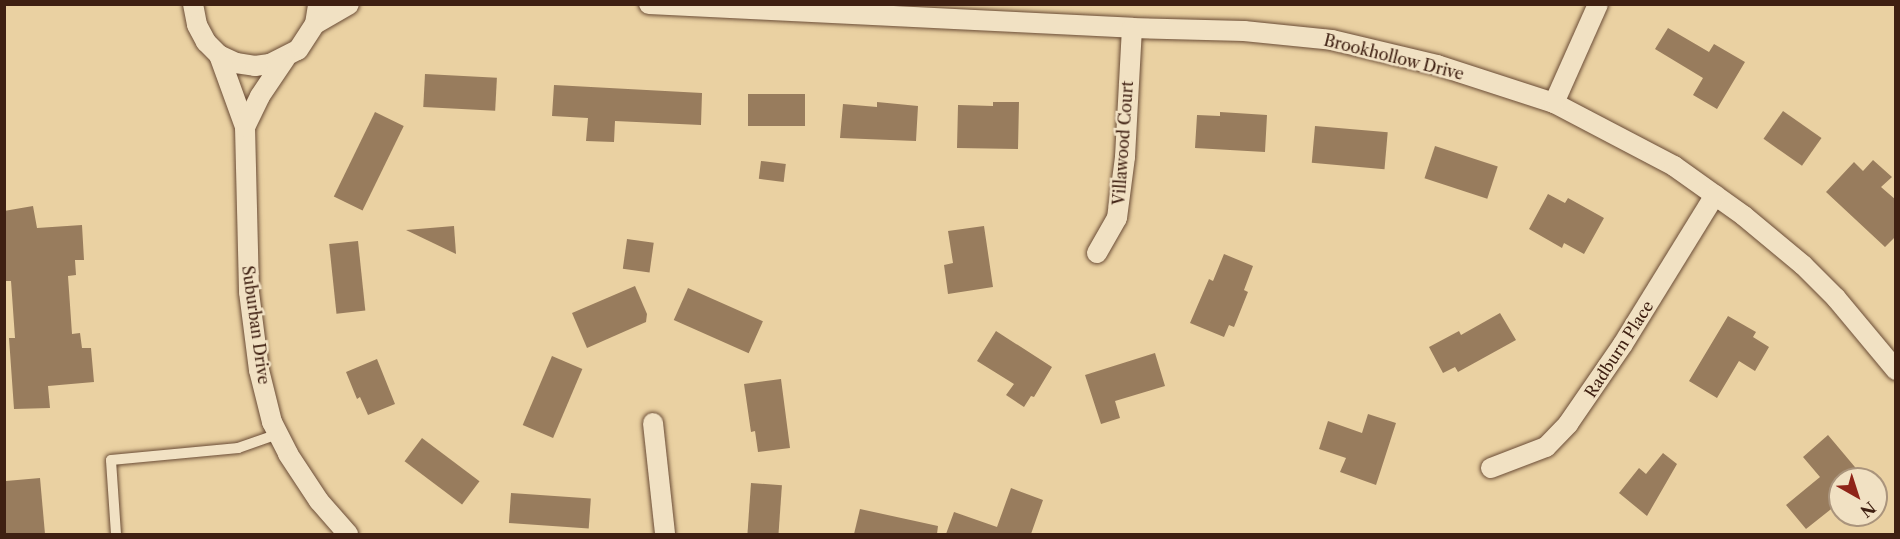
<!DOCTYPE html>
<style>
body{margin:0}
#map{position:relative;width:1900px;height:539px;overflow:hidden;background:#ead1a2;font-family:"Libre Caslon Text",serif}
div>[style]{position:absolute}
.building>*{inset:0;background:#987c5d;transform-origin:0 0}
.roads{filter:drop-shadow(0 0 2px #6a4c36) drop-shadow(0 0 2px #6a4c36)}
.lane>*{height:10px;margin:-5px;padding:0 5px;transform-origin:5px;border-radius:5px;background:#f1e1c3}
.street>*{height:20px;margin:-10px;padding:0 10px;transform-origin:10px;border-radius:10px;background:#f1e1c3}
span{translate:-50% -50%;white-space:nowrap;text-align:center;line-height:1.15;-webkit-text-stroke:5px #f1e1c3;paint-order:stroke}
.street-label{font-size:16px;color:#3f2012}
.frame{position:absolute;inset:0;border:6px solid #3f2012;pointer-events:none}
.north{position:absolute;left:1828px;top:467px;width:60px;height:60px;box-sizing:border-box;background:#f1e1c3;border:2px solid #aa947c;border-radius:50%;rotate:141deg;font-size:16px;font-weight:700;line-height:24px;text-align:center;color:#3f2012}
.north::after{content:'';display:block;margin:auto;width:21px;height:27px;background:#8f2418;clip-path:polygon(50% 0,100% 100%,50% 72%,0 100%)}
</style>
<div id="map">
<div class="building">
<i style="clip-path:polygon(1668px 28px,1709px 52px,1714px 44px,1745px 62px,1717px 109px,1693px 95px,1703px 78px,1655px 49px)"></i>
<i style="left:425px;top:74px;width:72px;height:33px;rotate:3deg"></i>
<i style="clip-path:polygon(554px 85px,702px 93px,701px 125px,615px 121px,614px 142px,586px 141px,588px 118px,552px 116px)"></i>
<i style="left:805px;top:94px;width:32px;height:57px;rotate:90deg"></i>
<i style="clip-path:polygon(877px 102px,918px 106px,916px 141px,840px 138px,843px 104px,877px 107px)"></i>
<i style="clip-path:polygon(993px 102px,1019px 102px,1018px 149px,957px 148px,958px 105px,993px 106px)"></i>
<i style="left:1783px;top:111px;width:47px;height:34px;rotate:35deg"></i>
<i style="left:375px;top:112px;width:32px;height:94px;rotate:26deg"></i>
<i style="clip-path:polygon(1220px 112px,1267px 115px,1265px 152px,1195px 148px,1197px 115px,1220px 116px)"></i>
<i style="left:1315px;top:126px;width:73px;height:37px;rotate:5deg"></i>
<i style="left:1435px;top:146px;width:66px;height:34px;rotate:18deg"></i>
<i style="clip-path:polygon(1873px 160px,1892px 177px,1881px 187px,1896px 200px,1896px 236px,1885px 247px,1826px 192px,1854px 162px,1863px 171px)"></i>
<i style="left:761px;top:161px;width:25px;height:18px;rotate:7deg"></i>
<i style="clip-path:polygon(1548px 194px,1565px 203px,1568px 198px,1604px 218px,1584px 254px,1564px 243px,1562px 248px,1529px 229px)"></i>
<i style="clip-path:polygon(33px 206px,37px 228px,82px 225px,84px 260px,75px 260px,76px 275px,68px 276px,72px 334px,80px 333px,82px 348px,91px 348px,94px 382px,48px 386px,50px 408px,14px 409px,9px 338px,15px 338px,11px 281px,4px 281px,4px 211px)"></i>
<i style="clip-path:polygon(454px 226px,456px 254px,406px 230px)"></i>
<i style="clip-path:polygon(984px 226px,993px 287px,948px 294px,944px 265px,953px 263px,948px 231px)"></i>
<i style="left:627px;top:239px;width:27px;height:30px;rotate:8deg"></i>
<i style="left:358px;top:241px;width:70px;height:29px;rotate:84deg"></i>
<i style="clip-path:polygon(1224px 254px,1253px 266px,1244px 290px,1248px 292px,1234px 327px,1229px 325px,1224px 337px,1190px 323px,1209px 279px,1213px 281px)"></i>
<i style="clip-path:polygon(635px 286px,647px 314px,646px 322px,587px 348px,572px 313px)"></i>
<i style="left:688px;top:288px;width:82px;height:35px;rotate:24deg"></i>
<i style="clip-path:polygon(1500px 313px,1516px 340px,1458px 372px,1455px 367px,1443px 373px,1429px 347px,1459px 331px,1461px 335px)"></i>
<i style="clip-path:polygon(1728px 316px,1756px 332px,1753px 337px,1769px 347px,1755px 371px,1739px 361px,1717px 398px,1689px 381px)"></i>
<i style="clip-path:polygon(996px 331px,1052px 367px,1034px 397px,1031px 396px,1024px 407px,1006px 395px,1014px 384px,977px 361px)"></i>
<i style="clip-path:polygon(1155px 353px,1165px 386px,1115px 401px,1120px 418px,1101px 424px,1085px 375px)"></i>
<i style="left:552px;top:356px;width:33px;height:75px;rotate:23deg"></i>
<i style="clip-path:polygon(377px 359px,395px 404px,368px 415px,360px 397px,357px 399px,346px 372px)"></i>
<i style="clip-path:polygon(781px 379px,790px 448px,758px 452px,755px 431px,751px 432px,744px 384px)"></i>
<i style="clip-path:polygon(1368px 414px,1396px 423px,1376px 485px,1340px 472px,1346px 458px,1319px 449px,1328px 421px,1362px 433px)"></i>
<i style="clip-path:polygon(1828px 435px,1865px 479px,1840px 479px,1840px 502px,1806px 529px,1786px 505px,1820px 477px,1803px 457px)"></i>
<i style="left:422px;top:438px;width:72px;height:29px;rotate:37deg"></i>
<i style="clip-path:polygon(1663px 453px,1677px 464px,1647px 516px,1619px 493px,1639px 468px,1646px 474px)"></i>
<i style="clip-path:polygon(40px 478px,45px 534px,4px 534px,6px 481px)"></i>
<i style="left:751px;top:483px;width:31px;height:51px;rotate:4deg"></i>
<i style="clip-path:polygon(1011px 488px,1043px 500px,1031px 534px,946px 534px,954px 512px,997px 527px)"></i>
<i style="left:511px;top:493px;width:80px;height:30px;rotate:4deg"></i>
<i style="clip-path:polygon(860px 509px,938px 526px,937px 534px,854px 534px)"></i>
</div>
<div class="roads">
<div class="lane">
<i style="left:116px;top:534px;width:74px;rotate:-93.9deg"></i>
<i style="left:111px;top:460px;width:128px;rotate:-5.4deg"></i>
<i style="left:238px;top:448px;width:42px;rotate:-19.3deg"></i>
</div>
<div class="street">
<i style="left:193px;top:4px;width:21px;rotate:79deg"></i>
<i style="left:197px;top:25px;width:19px;rotate:62deg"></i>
<i style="left:206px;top:42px;width:18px;rotate:45deg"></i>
<i style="left:219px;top:55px;width:19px;rotate:25deg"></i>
<i style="left:236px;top:63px;width:19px;rotate:9deg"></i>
<i style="left:255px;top:66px;width:15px;rotate:-8deg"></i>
<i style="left:270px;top:64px;width:31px;rotate:-27deg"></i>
<i style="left:298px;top:50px;width:31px;rotate:-57deg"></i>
<i style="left:315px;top:24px;width:20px;rotate:-81deg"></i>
<i style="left:649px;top:4px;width:484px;rotate:2.8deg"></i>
<i style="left:1132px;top:28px;width:112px;rotate:1.5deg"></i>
<i style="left:1244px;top:31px;width:88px;rotate:5.8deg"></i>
<i style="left:1332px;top:40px;width:108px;rotate:13.4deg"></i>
<i style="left:1437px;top:65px;width:123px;rotate:18deg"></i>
<i style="left:1554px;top:103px;width:136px;rotate:27.7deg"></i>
<i style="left:1674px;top:166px;width:86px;rotate:35.5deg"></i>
<i style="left:1744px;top:216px;width:77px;rotate:39.7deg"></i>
<i style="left:1803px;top:265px;width:47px;rotate:45deg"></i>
<i style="left:1836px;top:298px;width:94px;rotate:50.2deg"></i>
<i style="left:315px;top:24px;width:39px;rotate:-30deg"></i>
<i style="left:219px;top:55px;width:77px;rotate:70.1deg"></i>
<i style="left:245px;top:127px;width:165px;rotate:88.6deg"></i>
<i style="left:249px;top:292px;width:79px;rotate:82.7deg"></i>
<i style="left:259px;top:370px;width:54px;rotate:76deg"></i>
<i style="left:272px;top:422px;width:36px;rotate:63deg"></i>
<i style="left:288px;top:454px;width:56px;rotate:56.6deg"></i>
<i style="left:319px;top:501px;width:44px;rotate:48.7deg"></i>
<i style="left:1554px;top:103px;width:108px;rotate:-66deg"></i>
<i style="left:245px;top:127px;width:34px;rotate:-64deg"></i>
<i style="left:260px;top:96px;width:45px;rotate:-56deg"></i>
<i style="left:1097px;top:253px;width:40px;rotate:-60.3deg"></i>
<i style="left:1117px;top:218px;width:62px;rotate:-82.5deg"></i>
<i style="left:1125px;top:157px;width:129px;rotate:-86.9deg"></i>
<i style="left:653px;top:423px;width:112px;rotate:83.8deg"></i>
<i style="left:1491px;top:468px;width:59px;rotate:-20.9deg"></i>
<i style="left:1546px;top:447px;width:32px;rotate:-46deg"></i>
<i style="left:1568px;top:424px;width:97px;rotate:-55.5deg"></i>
<i style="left:1623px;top:344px;width:175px;rotate:-58.3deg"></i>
</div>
</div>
<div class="street-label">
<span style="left:1394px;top:57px;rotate:14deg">Brookhollow Drive</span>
<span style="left:1123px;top:143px;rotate:-86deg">Villawood Court</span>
<span style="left:256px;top:325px;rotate:82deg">Suburban Drive</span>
<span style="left:1619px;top:349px;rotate:-57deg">Radburn Place</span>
</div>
<div class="frame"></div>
<div class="north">N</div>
</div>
